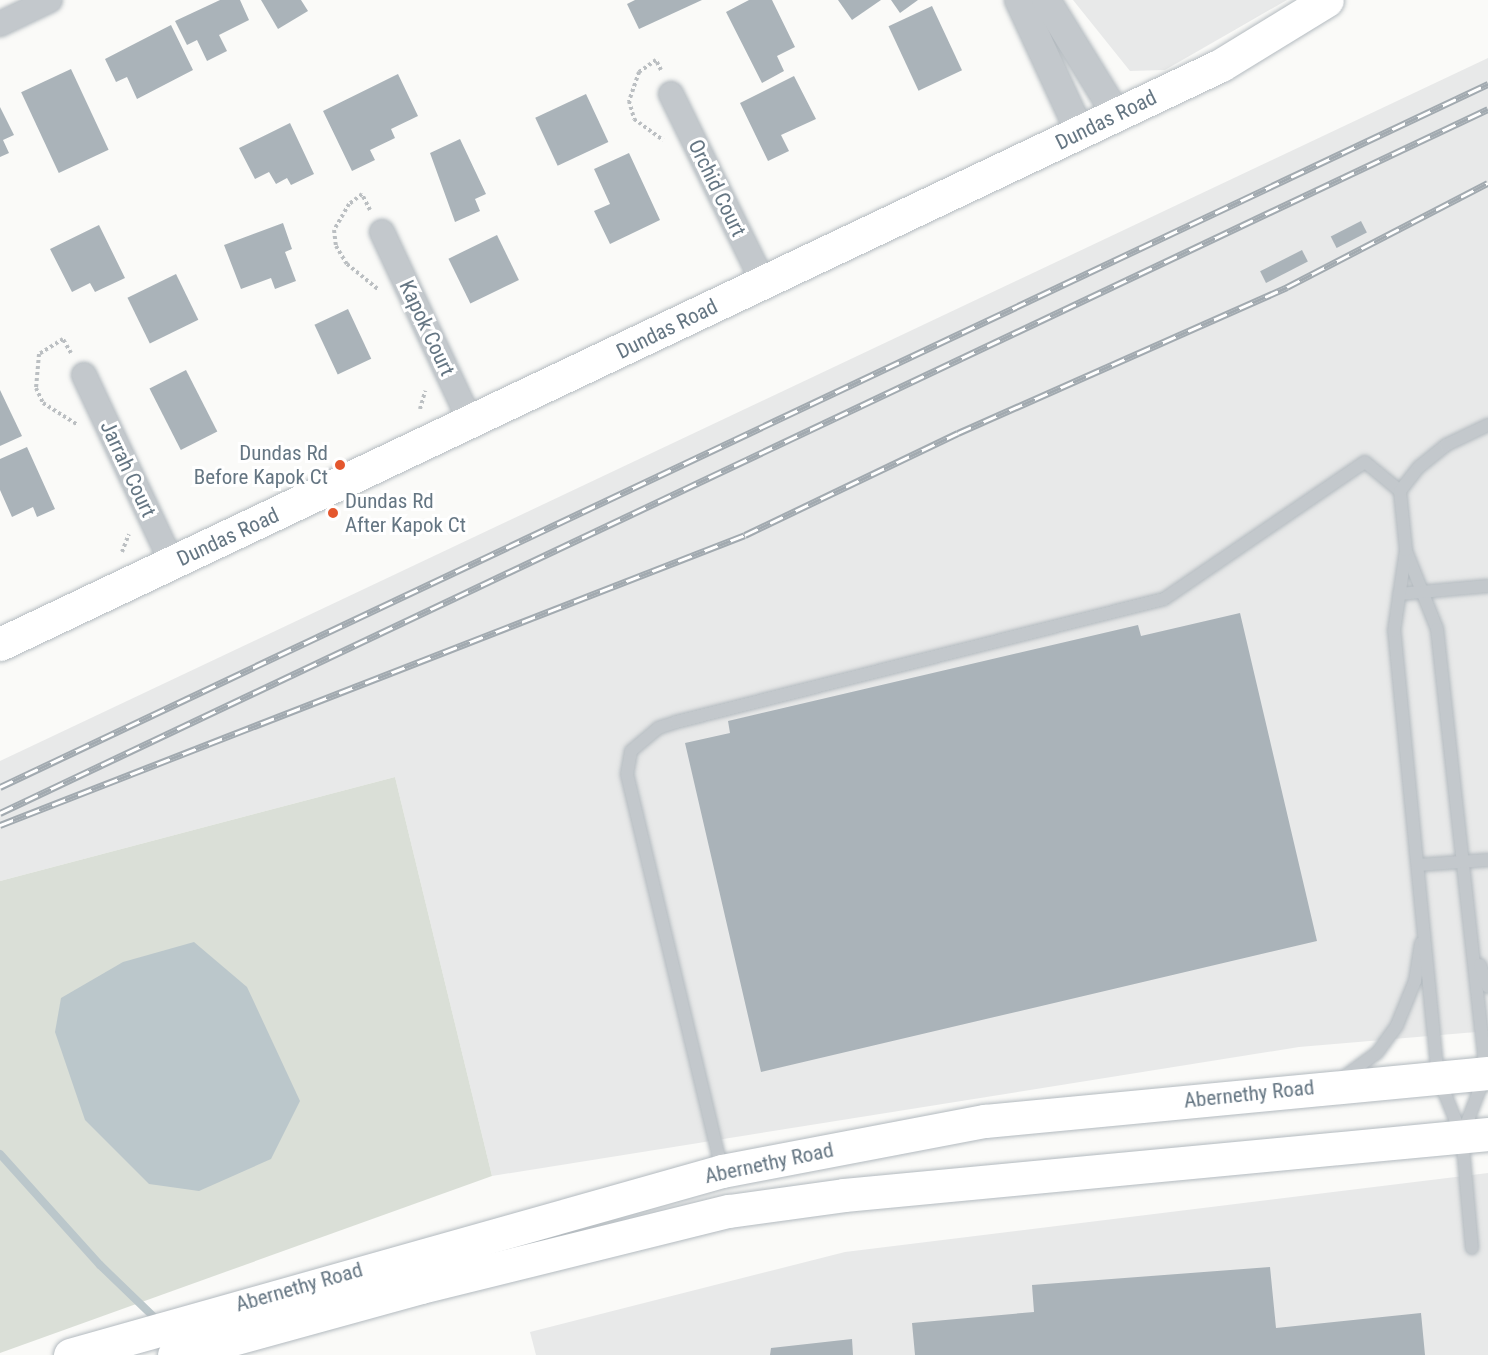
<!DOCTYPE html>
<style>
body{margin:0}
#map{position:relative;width:1488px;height:1355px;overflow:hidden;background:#fafaf8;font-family:"Roboto Condensed",sans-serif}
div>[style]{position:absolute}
.built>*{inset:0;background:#e8e9e9}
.green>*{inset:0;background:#dadfd7}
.water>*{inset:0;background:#bbc7cb}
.stream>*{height:8px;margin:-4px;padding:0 4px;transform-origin:4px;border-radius:4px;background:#bbc7cb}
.building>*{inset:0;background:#aab3b9;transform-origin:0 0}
.path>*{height:4px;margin-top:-2px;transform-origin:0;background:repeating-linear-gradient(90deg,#bbbfc2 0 3px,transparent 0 6px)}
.roads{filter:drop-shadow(0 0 2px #b3babf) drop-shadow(0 0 2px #b3babf)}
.service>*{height:12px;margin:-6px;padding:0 6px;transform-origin:6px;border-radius:6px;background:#c3c8cc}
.minor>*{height:24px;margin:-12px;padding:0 12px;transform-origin:12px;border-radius:12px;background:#c3c8cc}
.tertiary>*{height:28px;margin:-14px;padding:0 14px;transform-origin:14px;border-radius:14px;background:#c3c8cc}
.secondary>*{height:33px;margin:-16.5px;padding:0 16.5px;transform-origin:16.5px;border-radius:16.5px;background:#fff}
.rail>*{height:7px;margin-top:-3.5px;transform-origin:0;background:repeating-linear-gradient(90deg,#fff 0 14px,#a2aab0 0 28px);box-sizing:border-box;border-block:2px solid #a2aab0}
.dots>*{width:16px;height:16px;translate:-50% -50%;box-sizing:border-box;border:3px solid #fff;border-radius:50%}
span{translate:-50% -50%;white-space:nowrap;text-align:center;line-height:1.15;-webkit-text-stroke:6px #fff;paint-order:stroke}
.street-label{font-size:21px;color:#657683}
.poi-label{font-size:21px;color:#657683}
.right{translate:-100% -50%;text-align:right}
.left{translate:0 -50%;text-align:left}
</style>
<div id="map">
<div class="built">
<i style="clip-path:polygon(1073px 0,1287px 0,1165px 70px,1130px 71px)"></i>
<i style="clip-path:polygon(1488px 58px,1488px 1031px,1299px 1047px,492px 1176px,395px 777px,0 881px,0 761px)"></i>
<i style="clip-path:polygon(1488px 1173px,1488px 1355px,536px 1355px,530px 1332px,845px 1252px)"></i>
</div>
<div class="green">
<i style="clip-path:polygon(395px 777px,492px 1176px,0 1353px,0 881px)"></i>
</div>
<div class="water">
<i style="clip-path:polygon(194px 942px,247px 987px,300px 1101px,271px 1159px,199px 1191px,149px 1184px,85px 1120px,55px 1032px,61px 998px,123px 962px)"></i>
</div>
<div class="stream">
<i style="left:0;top:1154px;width:149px;rotate:48deg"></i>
<i style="left:100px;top:1265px;width:82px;rotate:44deg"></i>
</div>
<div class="building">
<i style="clip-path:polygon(220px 0,240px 0,249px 20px,219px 35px,227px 51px,207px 61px,197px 40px,187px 45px,175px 21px)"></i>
<i style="clip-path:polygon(261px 0,301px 0,308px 11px,278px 29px)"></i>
<i style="clip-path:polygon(635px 0,702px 0,639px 29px,627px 4px)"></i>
<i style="clip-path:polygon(749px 0,772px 0,795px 47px,777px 56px,784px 71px,762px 83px,726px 12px)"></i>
<i style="clip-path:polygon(838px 0,881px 0,852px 20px)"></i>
<i style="clip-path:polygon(891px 0,918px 0,900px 13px)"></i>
<i style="left:932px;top:6px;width:71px;height:48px;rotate:65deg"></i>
<i style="clip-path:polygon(171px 25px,193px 70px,137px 99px,127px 77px,116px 82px,105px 59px)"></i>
<i style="left:71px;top:69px;width:89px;height:55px;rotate:65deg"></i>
<i style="clip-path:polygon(398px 74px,418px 116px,391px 129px,395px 138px,370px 150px,375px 160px,352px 171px,323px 111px)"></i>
<i style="clip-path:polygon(794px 76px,816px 119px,781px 135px,789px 151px,768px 161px,740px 103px)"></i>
<i style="left:586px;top:94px;width:53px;height:56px;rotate:65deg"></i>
<i style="clip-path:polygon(0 107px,14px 135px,3px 140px,9px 153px,0 157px)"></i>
<i style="clip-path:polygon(290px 123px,314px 174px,291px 185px,287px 178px,276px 184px,269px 172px,255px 179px,239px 148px)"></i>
<i style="clip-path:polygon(460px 139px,486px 194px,475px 199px,480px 211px,455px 222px,430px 153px)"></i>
<i style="clip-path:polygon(629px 153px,660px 220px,610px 244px,594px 211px,610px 204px,594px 169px)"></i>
<i style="left:1361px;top:221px;width:13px;height:34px;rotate:63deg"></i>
<i style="clip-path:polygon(283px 223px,292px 249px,285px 252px,296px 281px,275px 289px,271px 278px,241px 289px,224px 245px)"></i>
<i style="clip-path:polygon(99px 225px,125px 278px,95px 292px,90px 283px,72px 292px,50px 249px)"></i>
<i style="left:497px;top:235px;width:50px;height:54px;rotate:64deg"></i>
<i style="left:1302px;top:250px;width:13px;height:47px;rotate:63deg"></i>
<i style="left:176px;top:274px;width:51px;height:54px;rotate:64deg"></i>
<i style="left:348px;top:309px;width:55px;height:37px;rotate:65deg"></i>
<i style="left:186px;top:370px;width:69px;height:41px;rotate:63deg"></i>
<i style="clip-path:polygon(0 390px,22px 436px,0 446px)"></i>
<i style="clip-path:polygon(27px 447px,55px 509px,37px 517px,33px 507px,12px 517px,0 490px,0 459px)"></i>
<i style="clip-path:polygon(1240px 613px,1317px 941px,761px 1072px,685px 743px,730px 733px,728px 721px,1138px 625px,1141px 636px)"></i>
<i style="clip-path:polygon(1270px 1267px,1276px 1328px,1421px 1313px,1425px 1355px,915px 1355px,912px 1323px,1034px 1312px,1032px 1285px)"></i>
<i style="clip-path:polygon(852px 1339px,853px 1355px,770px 1355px,771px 1348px)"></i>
</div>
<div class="path">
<i style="left:661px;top:70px;width:11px;rotate:-117deg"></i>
<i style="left:656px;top:60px;width:21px;rotate:145deg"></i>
<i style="left:639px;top:72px;width:31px;rotate:109deg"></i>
<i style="left:629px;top:101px;width:19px;rotate:74deg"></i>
<i style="left:634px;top:119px;width:36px;rotate:36deg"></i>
<i style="left:370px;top:210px;width:18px;rotate:-117deg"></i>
<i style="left:362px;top:194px;width:16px;rotate:142deg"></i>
<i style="left:349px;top:204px;width:30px;rotate:120deg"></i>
<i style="left:334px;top:230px;width:16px;rotate:83deg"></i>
<i style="left:336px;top:246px;width:21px;rotate:59deg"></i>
<i style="left:347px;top:264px;width:41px;rotate:39.1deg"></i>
<i style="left:71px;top:353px;width:16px;rotate:-120deg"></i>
<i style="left:63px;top:339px;width:28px;rotate:148deg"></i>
<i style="left:39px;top:354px;width:34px;rotate:95deg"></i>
<i style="left:36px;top:388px;width:17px;rotate:65deg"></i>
<i style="left:43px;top:403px;width:41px;rotate:32.2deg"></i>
<i style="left:420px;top:409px;width:19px;rotate:-74deg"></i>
<i style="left:122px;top:552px;width:19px;rotate:-69deg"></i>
</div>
<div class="roads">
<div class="service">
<i style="left:1406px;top:551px;width:84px;rotate:68.3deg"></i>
<i style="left:1437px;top:629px;width:447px;rotate:83.7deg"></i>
<i style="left:1486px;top:1073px;width:64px;rotate:111deg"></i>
<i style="left:1399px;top:594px;width:89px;rotate:-5.1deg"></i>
<i style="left:1418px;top:865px;width:70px;rotate:-4.1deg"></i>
<i style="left:1480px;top:965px;width:23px;rotate:70deg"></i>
<i style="left:1345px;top:1076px;width:39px;rotate:-36deg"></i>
<i style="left:1377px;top:1053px;width:34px;rotate:-54deg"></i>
<i style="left:1397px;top:1025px;width:48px;rotate:-67.8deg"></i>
<i style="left:1415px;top:981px;width:38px;rotate:-81deg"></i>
<i style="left:722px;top:1170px;width:407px;rotate:-103.5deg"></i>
<i style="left:627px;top:774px;width:23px;rotate:-80deg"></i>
<i style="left:631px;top:751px;width:35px;rotate:-40deg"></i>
<i style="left:658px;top:728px;width:19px;rotate:-18deg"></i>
<i style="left:676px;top:722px;width:503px;rotate:-14.15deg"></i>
<i style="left:1164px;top:599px;width:243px;rotate:-34.3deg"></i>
<i style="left:1365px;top:462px;width:45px;rotate:39.6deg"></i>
<i style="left:1472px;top:1248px;width:112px;rotate:-95.1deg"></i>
<i style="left:1462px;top:1136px;width:64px;rotate:-112.1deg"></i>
<i style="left:1438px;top:1077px;width:448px;rotate:-95.6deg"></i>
<i style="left:1394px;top:631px;width:82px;rotate:-81.6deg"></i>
<i style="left:1406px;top:550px;width:59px;rotate:-95.8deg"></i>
<i style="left:1400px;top:491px;width:31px;rotate:-52deg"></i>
<i style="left:1419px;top:467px;width:35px;rotate:-39deg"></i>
<i style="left:1446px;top:445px;width:47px;rotate:-25.5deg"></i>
</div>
<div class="minor">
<i style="left:0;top:24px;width:55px;rotate:-25.6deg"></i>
<i style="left:671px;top:94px;width:209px;rotate:63.9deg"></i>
<i style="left:382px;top:232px;width:211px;rotate:65deg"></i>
<i style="left:84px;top:375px;width:208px;rotate:64.9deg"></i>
</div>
<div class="tertiary">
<i style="left:1019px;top:0;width:145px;rotate:65.2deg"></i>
<i style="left:1046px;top:0;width:134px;rotate:58.4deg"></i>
</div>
<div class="secondary">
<i style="left:0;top:644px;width:1351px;rotate:-25.37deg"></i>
<i style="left:1221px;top:65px;width:124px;rotate:-31.5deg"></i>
<i style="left:70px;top:1355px;width:677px;rotate:-15.76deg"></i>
<i style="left:722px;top:1171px;width:268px;rotate:-10.8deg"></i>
<i style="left:985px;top:1121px;width:505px;rotate:-5.45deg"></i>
<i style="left:174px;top:1355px;width:256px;rotate:-15.4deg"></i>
<i style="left:421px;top:1287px;width:317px;rotate:-13.9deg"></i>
<i style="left:729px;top:1211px;width:116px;rotate:-7.9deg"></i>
<i style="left:844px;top:1195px;width:647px;rotate:-5.41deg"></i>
</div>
</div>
<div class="rail">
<i style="left:0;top:787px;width:1646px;rotate:-25.29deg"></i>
<i style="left:0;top:813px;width:1646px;rotate:-25.32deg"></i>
<i style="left:0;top:825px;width:799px;rotate:-21.27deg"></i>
<i style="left:745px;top:535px;width:236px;rotate:-25.6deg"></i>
<i style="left:958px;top:433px;width:360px;rotate:-23.9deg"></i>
<i style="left:1287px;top:287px;width:226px;rotate:-27.4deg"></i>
</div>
<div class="dots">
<i style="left:340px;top:465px;background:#e4572e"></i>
<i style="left:333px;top:513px;background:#e4572e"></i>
</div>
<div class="street-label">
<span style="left:1106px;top:120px;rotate:-26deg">Dundas Road</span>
<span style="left:717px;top:188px;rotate:64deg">Orchid Court</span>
<span style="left:427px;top:328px;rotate:65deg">Kapok Court</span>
<span style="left:667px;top:329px;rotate:-26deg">Dundas Road</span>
<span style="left:128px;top:469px;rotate:65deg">Jarrah Court</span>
<span style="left:228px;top:537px;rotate:-25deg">Dundas Road</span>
<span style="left:1249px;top:1094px;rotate:-6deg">Abernethy Road</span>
<span style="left:769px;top:1163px;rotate:-12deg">Abernethy Road</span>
<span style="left:299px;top:1287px;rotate:-16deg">Abernethy Road</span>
</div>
<div class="poi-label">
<span class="right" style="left:328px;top:465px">Dundas Rd<br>Before Kapok Ct</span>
<span class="left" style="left:345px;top:513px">Dundas Rd<br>After Kapok Ct</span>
</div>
</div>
